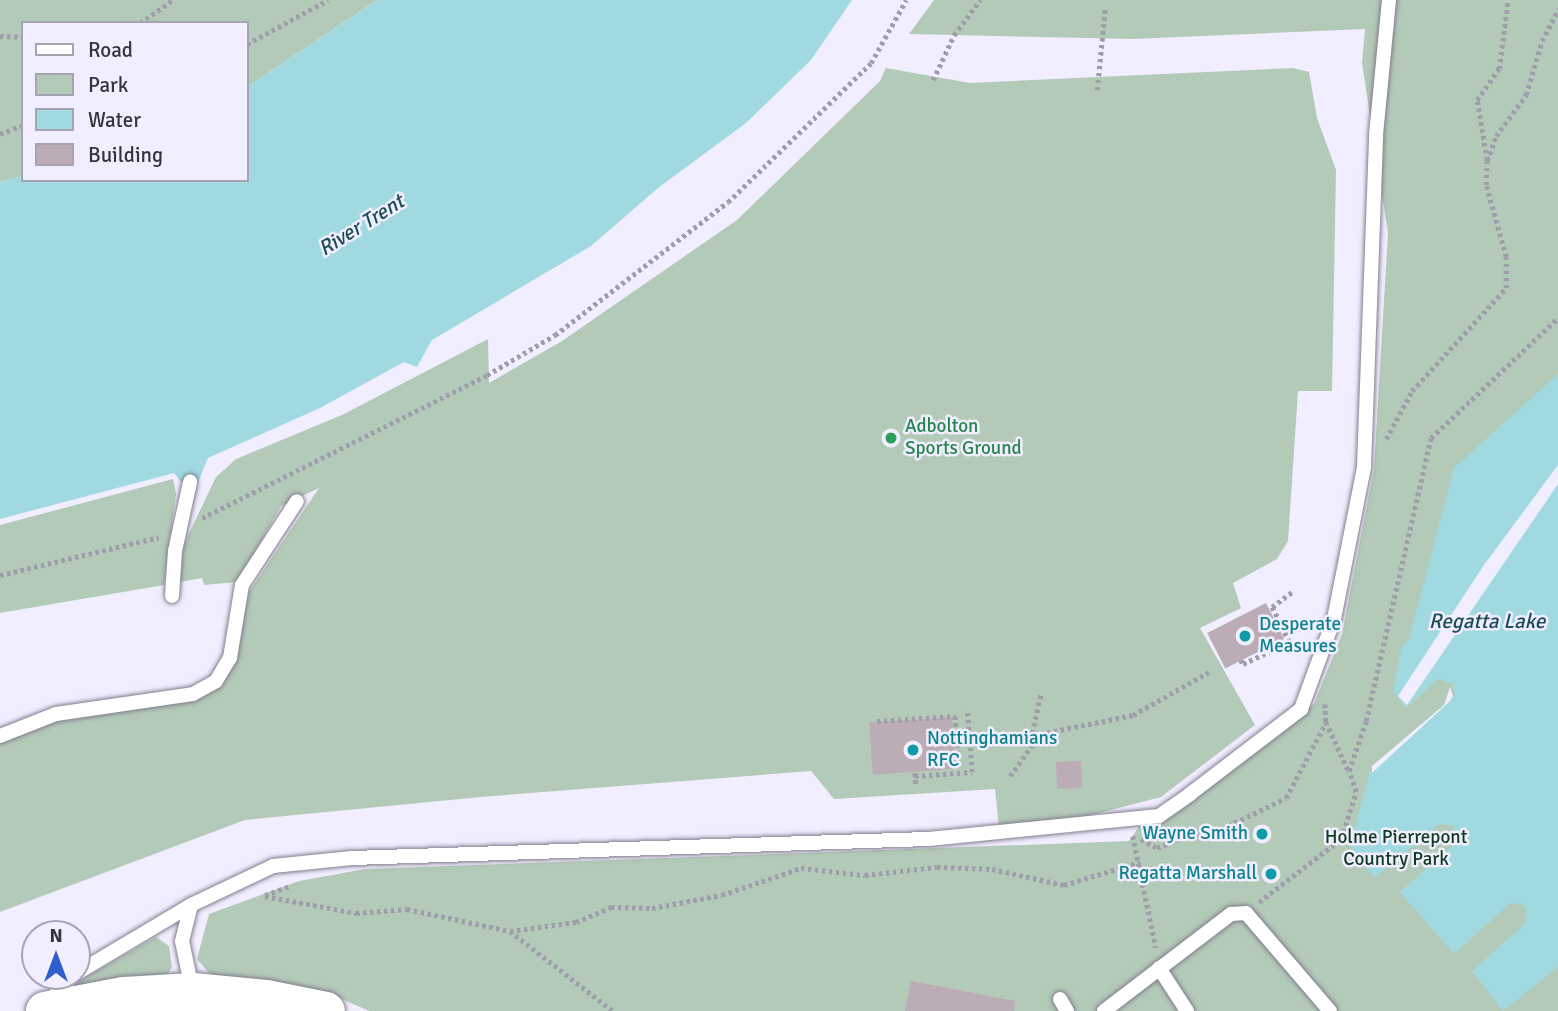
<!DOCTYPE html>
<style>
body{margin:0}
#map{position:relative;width:1558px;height:1011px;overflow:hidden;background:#f1eeff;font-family:Signika,sans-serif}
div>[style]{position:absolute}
.green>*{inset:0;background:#b3cab8}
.water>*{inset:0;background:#a1d9e0}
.pier>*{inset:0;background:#f1eeff}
.building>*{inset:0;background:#bcacb6;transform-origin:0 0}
.path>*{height:4.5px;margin-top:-2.25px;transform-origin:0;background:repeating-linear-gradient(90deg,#9f9da9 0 3.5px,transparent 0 7px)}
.roads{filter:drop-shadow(0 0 2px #827e8e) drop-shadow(0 0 2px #827e8e)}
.lane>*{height:14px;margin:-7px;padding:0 7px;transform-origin:7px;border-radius:7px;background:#fff}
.secondary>*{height:38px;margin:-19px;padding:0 19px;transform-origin:19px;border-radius:19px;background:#fff}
.dots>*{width:19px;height:19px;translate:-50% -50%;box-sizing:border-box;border:4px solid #f1eeff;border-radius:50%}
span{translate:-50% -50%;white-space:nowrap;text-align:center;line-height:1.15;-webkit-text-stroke:5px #f1eeff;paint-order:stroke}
.leisure-label{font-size:19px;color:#27864d}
.left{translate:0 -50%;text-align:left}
.culture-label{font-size:19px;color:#0d838f}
.right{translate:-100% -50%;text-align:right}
.park-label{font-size:19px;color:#0e3b1e}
.water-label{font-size:21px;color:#1e4f55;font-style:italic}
.legend{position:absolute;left:21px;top:21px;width:228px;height:161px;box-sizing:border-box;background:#f1eeff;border:2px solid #a6a4b0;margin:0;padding:9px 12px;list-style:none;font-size:21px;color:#35343a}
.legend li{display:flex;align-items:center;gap:14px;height:35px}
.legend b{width:35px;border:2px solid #a6a4b0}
.north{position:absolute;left:21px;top:920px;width:70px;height:70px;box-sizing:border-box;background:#f1eeff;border:2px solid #a6a4b0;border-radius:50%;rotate:0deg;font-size:19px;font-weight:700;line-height:28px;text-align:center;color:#35343a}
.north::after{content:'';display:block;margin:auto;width:24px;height:32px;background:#305ecd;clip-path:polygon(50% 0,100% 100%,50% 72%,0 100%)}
</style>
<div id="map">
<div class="green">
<i style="clip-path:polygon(0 0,377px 0,247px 87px,247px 23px,23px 23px,23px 176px,0 182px)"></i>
<i style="clip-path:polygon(934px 0,1558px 0,1558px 1011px,369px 1011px,335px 996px,214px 979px,197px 959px,209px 914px,299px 881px,365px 869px,1129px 841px,1141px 824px,1176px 813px,1314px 704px,1342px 634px,1374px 469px,1388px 233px,1362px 63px,1365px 29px,1133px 39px,909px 34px)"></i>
<i style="clip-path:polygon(886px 68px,970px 83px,1293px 68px,1309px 72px,1317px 118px,1336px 170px,1332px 391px,1298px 391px,1288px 541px,1277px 559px,1233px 583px,1241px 608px,1200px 628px,1255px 725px,1161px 797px,1069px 821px,999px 827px,995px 789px,834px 799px,811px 771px,481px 797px,245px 820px,0 912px,0 742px,60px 720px,215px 690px,236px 655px,249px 592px,319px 488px,281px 506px,238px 582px,204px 585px,202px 578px,180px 582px,183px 546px,216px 477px,236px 459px,342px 415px,488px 339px,489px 383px,562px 341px,737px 220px,880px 81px)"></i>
<i style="clip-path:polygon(173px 479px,176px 494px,164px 585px,0 613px,0 525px)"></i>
<i style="clip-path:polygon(156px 937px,169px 946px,172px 967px,167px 975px,76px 990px,79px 981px)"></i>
</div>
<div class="water">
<i style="clip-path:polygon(377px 0,852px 0,811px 60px,746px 123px,658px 188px,591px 246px,432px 340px,417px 367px,404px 362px,320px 408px,208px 458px,198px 482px,181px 482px,174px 473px,0 519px,0 182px,23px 176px,23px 180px,247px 180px,247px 87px)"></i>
<i style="clip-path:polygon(1558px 374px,1558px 967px,1503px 1011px,1472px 971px,1525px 924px,1526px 908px,1520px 903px,1509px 904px,1454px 954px,1400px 892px,1455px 844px,1454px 826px,1439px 824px,1375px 878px,1350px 845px,1370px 772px,1455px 695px,1453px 684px,1438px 679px,1406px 708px,1393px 692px,1401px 649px,1409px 639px,1454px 468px)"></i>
</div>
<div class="pier">
<i style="clip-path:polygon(1558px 465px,1558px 484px,1407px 705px,1398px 696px,1484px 565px)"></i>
<i style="clip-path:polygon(1450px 687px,1453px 696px,1450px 701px,1372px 773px,1372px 766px,1444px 705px)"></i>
</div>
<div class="building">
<i style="left:1266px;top:603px;width:40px;height:66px;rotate:63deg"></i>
<i style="left:952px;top:717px;width:52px;height:83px;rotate:86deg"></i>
<i style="left:1081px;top:761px;width:27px;height:25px;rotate:88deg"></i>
<i style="clip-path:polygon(911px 981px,1015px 1001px,1014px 1011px,905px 1011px)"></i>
</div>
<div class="path">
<i style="left:140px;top:23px;width:40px;rotate:-34.9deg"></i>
<i style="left:0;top:36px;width:23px;rotate:2deg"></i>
<i style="left:247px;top:44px;width:92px;rotate:-28.5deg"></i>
<i style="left:933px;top:80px;width:50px;rotate:-65deg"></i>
<i style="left:954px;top:35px;width:44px;rotate:-53.4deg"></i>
<i style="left:1097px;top:90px;width:82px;rotate:-84.4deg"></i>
<i style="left:0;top:134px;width:25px;rotate:-21deg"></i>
<i style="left:1487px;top:160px;width:61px;rotate:-99.5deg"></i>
<i style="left:1477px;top:100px;width:38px;rotate:-55deg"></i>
<i style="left:1499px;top:69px;width:70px;rotate:-82.6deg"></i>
<i style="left:1386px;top:439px;width:55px;rotate:-61.6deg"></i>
<i style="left:1412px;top:391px;width:139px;rotate:-47.6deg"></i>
<i style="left:1506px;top:288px;width:31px;rotate:-90deg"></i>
<i style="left:1506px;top:257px;width:75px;rotate:-105.5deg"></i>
<i style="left:1486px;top:185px;width:24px;rotate:-88deg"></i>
<i style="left:1487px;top:161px;width:27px;rotate:-70deg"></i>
<i style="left:1496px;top:136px;width:51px;rotate:-53.8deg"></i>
<i style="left:1526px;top:95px;width:56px;rotate:-73.5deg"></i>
<i style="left:1542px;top:41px;width:36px;rotate:-63deg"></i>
<i style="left:202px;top:518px;width:319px;rotate:-26.6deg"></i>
<i style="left:487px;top:375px;width:79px;rotate:-30.5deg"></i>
<i style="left:555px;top:335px;width:218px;rotate:-37.6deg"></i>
<i style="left:728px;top:202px;width:199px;rotate:-44.2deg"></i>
<i style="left:871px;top:63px;width:72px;rotate:-60.9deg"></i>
<i style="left:0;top:575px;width:163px;rotate:-13.4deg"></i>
<i style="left:1241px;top:660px;width:4px;rotate:63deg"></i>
<i style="left:1243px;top:664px;width:51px;rotate:-25.6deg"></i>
<i style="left:1289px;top:642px;width:39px;rotate:-116deg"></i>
<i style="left:1272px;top:607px;width:25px;rotate:-37deg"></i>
<i style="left:1325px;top:704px;width:18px;rotate:87deg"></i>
<i style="left:1326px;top:722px;width:53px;rotate:65.4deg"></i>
<i style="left:877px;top:721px;width:78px;rotate:-3.7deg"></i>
<i style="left:955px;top:716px;width:36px;rotate:84deg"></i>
<i style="left:958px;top:739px;width:74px;rotate:-4.6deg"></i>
<i style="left:1032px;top:733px;width:40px;rotate:-77deg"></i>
<i style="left:915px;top:773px;width:11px;rotate:85deg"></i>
<i style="left:915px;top:776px;width:57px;rotate:-4deg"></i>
<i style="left:972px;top:772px;width:63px;rotate:-94.5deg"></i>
<i style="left:1010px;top:776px;width:52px;rotate:-54.5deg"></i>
<i style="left:1040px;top:734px;width:95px;rotate:-11.5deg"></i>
<i style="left:1133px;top:715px;width:87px;rotate:-29.5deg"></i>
<i style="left:1133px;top:836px;width:114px;rotate:78.4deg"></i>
<i style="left:1141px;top:839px;width:18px;rotate:29deg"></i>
<i style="left:1157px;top:848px;width:27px;rotate:-22deg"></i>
<i style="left:1182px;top:838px;width:27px;rotate:-6deg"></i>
<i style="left:1209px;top:835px;width:85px;rotate:-25.7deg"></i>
<i style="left:1286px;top:798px;width:86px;rotate:-62.2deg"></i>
<i style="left:265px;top:895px;width:27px;rotate:-20deg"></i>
<i style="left:265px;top:896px;width:93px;rotate:10.6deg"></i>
<i style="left:356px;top:913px;width:51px;rotate:-4.5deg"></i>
<i style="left:407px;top:909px;width:105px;rotate:12.1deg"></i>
<i style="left:510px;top:931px;width:67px;rotate:-7.8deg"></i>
<i style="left:576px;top:922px;width:38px;rotate:-23deg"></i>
<i style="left:611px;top:907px;width:41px;rotate:1.4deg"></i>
<i style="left:652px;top:908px;width:71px;rotate:-10.5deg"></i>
<i style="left:722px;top:895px;width:83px;rotate:-18.9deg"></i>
<i style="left:801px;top:868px;width:64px;rotate:6.2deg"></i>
<i style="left:865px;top:875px;width:72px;rotate:-6.3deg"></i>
<i style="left:937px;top:867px;width:55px;rotate:2.1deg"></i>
<i style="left:992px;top:869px;width:74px;rotate:12.5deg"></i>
<i style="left:1064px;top:885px;width:79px;rotate:-16.8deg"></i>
<i style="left:1259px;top:902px;width:103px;rotate:-37.5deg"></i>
<i style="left:1341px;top:839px;width:49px;rotate:-72.3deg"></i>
<i style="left:1356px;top:792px;width:22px;rotate:-108deg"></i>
<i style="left:1349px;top:771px;width:53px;rotate:-71.2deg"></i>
<i style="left:1366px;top:721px;width:290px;rotate:-77.1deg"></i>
<i style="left:1431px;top:438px;width:175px;rotate:-43.4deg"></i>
<i style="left:510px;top:931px;width:130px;rotate:37.8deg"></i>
</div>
<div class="roads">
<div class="lane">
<i style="left:172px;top:596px;width:45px;rotate:-86.2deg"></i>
<i style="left:175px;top:551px;width:71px;rotate:-77.7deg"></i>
<i style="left:0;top:736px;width:60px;rotate:-21.4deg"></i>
<i style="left:56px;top:714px;width:138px;rotate:-8.3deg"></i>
<i style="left:193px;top:694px;width:26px;rotate:-29deg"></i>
<i style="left:216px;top:681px;width:27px;rotate:-59deg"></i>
<i style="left:230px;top:658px;width:74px;rotate:-80.7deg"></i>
<i style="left:242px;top:585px;width:100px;rotate:-56.8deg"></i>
<i style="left:191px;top:905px;width:37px;rotate:104deg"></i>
<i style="left:182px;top:941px;width:49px;rotate:78.2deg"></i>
<i style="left:1159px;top:968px;width:51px;rotate:56.9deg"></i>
<i style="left:77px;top:973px;width:133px;rotate:-30.8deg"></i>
<i style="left:191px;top:905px;width:91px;rotate:-25.4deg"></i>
<i style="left:273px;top:866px;width:79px;rotate:-5.8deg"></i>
<i style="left:352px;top:858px;width:577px;rotate:-1.89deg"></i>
<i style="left:929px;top:839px;width:231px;rotate:-5.7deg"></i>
<i style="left:1159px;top:816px;width:38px;rotate:-35deg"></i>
<i style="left:1190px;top:794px;width:140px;rotate:-37.4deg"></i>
<i style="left:1301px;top:709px;width:96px;rotate:-69.9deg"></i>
<i style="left:1334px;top:619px;width:155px;rotate:-78.8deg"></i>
<i style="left:1364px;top:467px;width:332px;rotate:-87.9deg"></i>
<i style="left:1376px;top:135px;width:136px;rotate:-84.5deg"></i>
<i style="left:1060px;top:999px;width:14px;rotate:60deg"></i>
<i style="left:47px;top:1004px;width:38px;rotate:-48deg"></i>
<i style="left:1104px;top:1011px;width:160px;rotate:-37.4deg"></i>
<i style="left:1231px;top:914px;width:15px;rotate:-4deg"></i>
<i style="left:1246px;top:913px;width:129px;rotate:49.4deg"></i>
</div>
<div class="secondary">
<i style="left:45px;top:1011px;width:80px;rotate:-10.8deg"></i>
<i style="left:124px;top:996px;width:69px;rotate:-3.3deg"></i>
<i style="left:193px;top:992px;width:73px;rotate:5.5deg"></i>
<i style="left:266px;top:999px;width:61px;rotate:11.3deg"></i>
</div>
</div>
<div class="dots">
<i style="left:891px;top:438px;background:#2e9e5b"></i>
<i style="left:1245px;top:636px;background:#0f9aa8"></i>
<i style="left:913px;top:750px;background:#0f9aa8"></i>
<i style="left:1262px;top:834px;background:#0f9aa8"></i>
<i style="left:1271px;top:874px;background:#0f9aa8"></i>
</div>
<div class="leisure-label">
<span class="left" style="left:905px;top:438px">Adbolton<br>Sports Ground</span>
</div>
<div class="culture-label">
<span class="left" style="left:1259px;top:636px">Desperate<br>Measures</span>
<span class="left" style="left:927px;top:750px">Nottinghamians<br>RFC</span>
<span class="right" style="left:1248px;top:834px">Wayne Smith</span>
<span class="right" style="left:1257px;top:874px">Regatta Marshall</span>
</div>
<div class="park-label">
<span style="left:1396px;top:849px">Holme Pierrepont<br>Country Park</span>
</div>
<div class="water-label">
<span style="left:361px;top:225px;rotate:-32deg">River Trent</span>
<span style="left:1487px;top:621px">Regatta Lake</span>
</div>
<ul class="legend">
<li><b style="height:9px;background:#fff"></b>Road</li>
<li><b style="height:19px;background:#b3cab8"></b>Park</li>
<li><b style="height:19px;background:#a1d9e0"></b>Water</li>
<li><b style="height:19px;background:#bcacb6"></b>Building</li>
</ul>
<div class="north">N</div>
</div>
